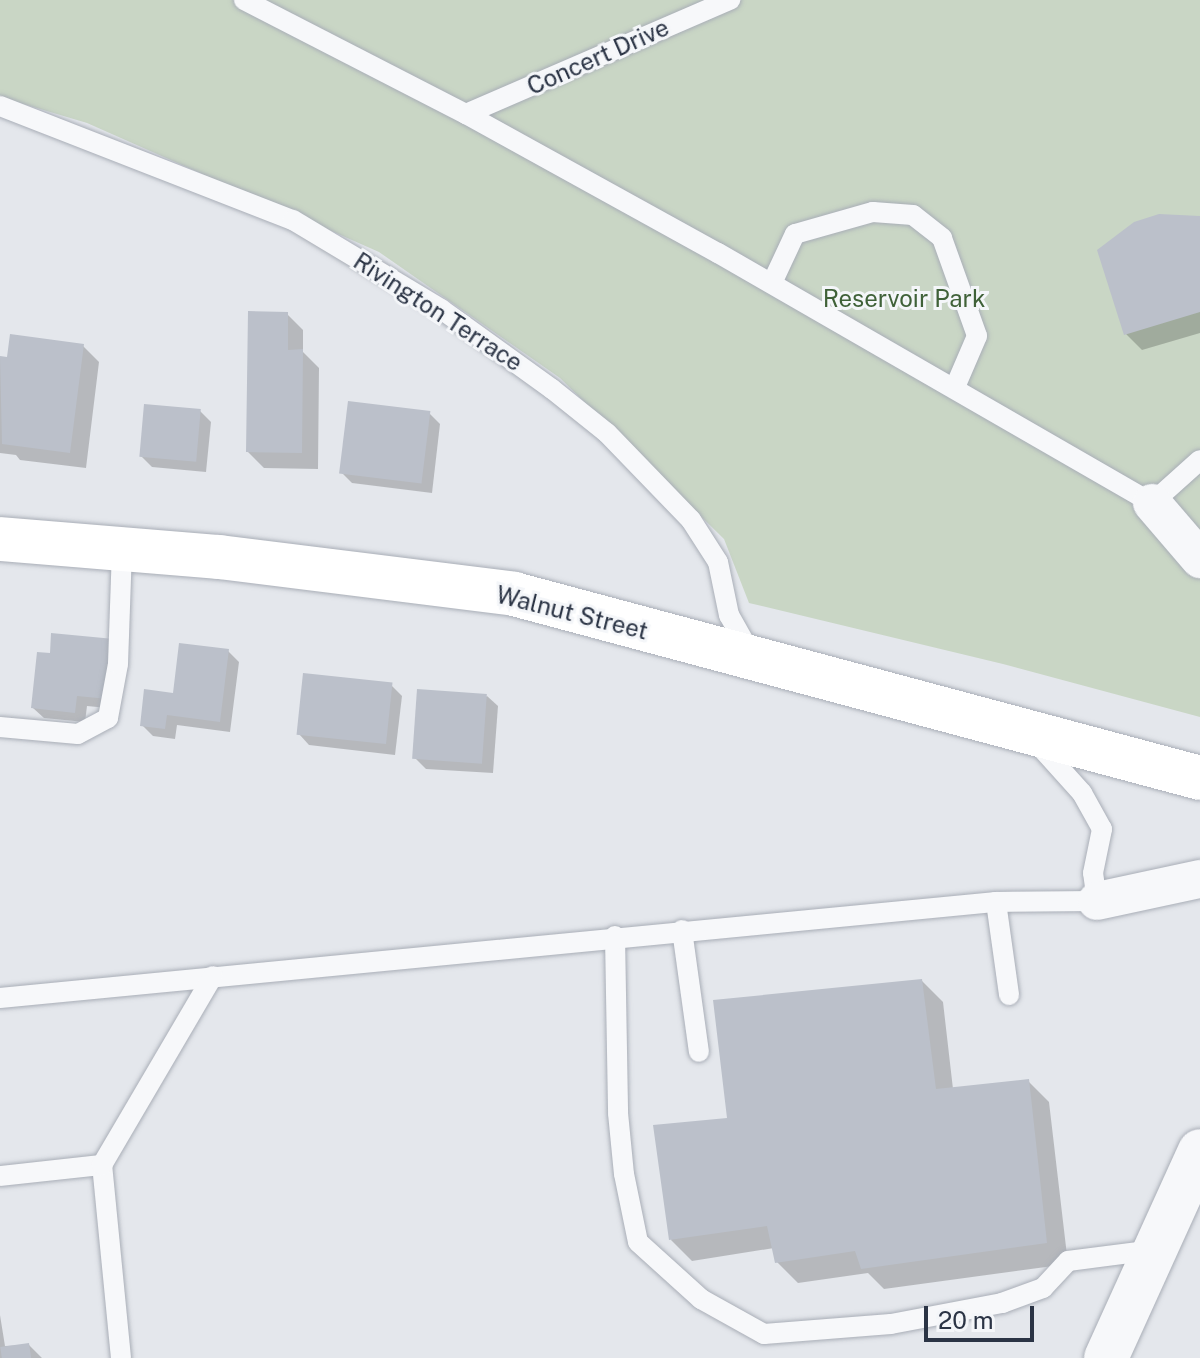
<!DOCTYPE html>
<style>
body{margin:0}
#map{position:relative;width:1200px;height:1358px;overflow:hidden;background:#e4e7ec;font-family:"Public Sans",sans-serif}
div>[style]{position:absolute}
.green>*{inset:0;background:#c9d6c5}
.shadow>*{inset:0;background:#0003}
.building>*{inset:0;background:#bbc0ca;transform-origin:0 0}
.roads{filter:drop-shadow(0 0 2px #a9aeb7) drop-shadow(0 0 2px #a9aeb7)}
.service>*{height:20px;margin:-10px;padding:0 10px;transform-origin:10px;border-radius:10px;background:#f7f8fa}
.minor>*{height:38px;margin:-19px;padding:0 19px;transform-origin:19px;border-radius:19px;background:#f7f8fa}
.tertiary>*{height:44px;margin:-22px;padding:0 22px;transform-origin:22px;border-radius:22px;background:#f7f8fa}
.primary>*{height:44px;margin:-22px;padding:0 22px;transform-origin:22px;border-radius:22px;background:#fff}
span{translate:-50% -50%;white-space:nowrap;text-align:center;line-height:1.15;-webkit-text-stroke:6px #f4f6f9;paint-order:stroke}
.street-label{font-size:24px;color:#2b3445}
.park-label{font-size:24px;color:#3f6138}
.scale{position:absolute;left:924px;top:1306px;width:110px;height:36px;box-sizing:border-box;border:4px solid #2b3445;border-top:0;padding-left:10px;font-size:24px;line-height:28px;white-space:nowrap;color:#2b3445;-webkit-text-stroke:6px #f4f6f9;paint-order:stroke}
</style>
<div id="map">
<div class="green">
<i style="clip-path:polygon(0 0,1200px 0,1200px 717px,1003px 664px,749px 603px,724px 539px,560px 378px,379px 252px,87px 123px,0 97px)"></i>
</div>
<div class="shadow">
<i style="clip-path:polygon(1200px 218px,1200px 333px,1142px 350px,1126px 334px)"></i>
<i style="clip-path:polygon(287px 314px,303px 330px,303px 352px,319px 368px,318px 469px,264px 468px,248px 452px)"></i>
<i style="clip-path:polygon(83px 346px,99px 362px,86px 468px,20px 460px,16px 455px,0 453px,0 358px)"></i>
<i style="clip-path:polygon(200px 411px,211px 422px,206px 472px,152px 467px,141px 456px)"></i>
<i style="clip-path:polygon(429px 413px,440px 424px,432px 493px,352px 483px,341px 472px)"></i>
<i style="clip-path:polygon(228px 651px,239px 662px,230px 732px,177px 725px,175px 739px,153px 736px,142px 725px)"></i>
<i style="clip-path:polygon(51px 656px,118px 709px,87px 706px,85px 722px,44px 718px,33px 708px)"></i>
<i style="clip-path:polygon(391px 685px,402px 696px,395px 755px,309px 745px,299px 734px)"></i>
<i style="clip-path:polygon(487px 696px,498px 706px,493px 773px,426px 769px,415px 758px)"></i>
<i style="clip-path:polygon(922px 981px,943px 1002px,953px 1089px,1028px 1081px,1049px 1102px,1068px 1264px,884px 1289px,868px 1273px,798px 1283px,777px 1262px,774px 1248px,692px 1261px,671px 1240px,730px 1119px)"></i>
<i style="clip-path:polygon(0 1315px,5px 1346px,29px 1345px,42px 1358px,0 1358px)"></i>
</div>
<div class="building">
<i style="clip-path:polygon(1159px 214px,1200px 216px,1200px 312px,1124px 335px,1097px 250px,1134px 222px)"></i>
<i style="clip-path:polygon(248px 311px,288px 312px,288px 350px,303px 349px,302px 453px,246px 452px)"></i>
<i style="clip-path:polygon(10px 334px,84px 344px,70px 453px,2px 444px,0 356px,7px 357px)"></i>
<i style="left:348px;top:401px;width:83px;height:73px;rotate:7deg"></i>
<i style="left:144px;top:404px;width:57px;height:53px;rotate:5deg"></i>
<i style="clip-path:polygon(51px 633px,114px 639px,108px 699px,77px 696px,75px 713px,31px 708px,37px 652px,50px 653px)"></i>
<i style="clip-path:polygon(179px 643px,229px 649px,220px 722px,167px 715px,165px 729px,140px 726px,144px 689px,173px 693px)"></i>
<i style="left:303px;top:673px;width:90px;height:62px;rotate:6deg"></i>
<i style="left:417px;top:689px;width:70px;height:70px;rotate:4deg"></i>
<i style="clip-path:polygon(922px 979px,936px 1089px,1029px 1079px,1047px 1243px,861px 1269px,855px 1251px,775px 1263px,767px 1226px,669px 1240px,653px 1125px,727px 1118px,713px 1000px)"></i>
<i style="left:29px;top:1343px;width:15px;height:29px;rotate:82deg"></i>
</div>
<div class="roads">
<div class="service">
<i style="left:244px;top:0;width:250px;rotate:27.2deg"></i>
<i style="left:466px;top:114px;width:288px;rotate:28.9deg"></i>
<i style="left:718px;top:253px;width:501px;rotate:29.94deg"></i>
<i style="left:1152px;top:503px;width:64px;rotate:-41.9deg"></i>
<i style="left:0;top:106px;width:314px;rotate:21.3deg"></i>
<i style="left:293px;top:220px;width:173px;rotate:31deg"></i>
<i style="left:441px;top:309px;width:137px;rotate:35.8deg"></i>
<i style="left:552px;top:389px;width:70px;rotate:38.7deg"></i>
<i style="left:607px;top:433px;width:121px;rotate:46deg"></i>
<i style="left:691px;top:520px;width:50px;rotate:57.3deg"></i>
<i style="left:718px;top:562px;width:54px;rotate:78.3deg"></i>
<i style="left:729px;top:615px;width:45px;rotate:60.6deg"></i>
<i style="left:466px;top:114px;width:288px;rotate:-23.4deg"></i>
<i style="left:772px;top:283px;width:54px;rotate:-64.9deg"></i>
<i style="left:795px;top:234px;width:81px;rotate:-15.8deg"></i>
<i style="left:873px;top:212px;width:40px;rotate:4.3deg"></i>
<i style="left:913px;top:215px;width:37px;rotate:38deg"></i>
<i style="left:942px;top:238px;width:104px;rotate:70.3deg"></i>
<i style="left:977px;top:336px;width:56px;rotate:113.3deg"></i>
<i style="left:0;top:727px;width:78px;rotate:5.1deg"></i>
<i style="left:78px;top:734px;width:34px;rotate:-28deg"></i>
<i style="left:108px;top:718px;width:55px;rotate:-79.5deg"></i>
<i style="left:118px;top:664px;width:115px;rotate:-88deg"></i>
<i style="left:996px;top:902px;width:94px;rotate:82deg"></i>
<i style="left:682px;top:930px;width:123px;rotate:82.1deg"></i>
<i style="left:615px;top:936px;width:177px;rotate:89deg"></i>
<i style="left:618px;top:1113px;width:61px;rotate:84.4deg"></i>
<i style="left:624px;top:1174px;width:69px;rotate:78.4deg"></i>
<i style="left:638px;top:1242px;width:85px;rotate:42.1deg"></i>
<i style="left:701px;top:1299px;width:72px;rotate:29.1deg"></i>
<i style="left:764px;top:1334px;width:127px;rotate:-4.5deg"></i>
<i style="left:891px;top:1324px;width:113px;rotate:-10.7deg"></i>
<i style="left:1002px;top:1303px;width:44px;rotate:-20.1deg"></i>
<i style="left:1043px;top:1288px;width:37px;rotate:-47deg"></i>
<i style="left:1068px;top:1261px;width:87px;rotate:-7.3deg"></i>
<i style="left:0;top:998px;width:1001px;rotate:-5.51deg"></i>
<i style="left:996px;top:902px;width:101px;rotate:-0.6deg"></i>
<i style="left:1097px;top:901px;width:28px;rotate:-98deg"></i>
<i style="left:1093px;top:873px;width:45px;rotate:-78.4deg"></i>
<i style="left:1102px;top:829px;width:41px;rotate:-119.1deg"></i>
<i style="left:1082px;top:793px;width:69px;rotate:-132deg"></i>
<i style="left:0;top:1176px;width:103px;rotate:-6.2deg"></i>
<i style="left:121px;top:1358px;width:194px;rotate:-95.6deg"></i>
<i style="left:102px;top:1165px;width:219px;rotate:-59.6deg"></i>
</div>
<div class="minor">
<i style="left:1152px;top:503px;width:74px;rotate:49.4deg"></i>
<i style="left:1097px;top:901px;width:105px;rotate:-12.1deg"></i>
</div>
<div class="tertiary">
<i style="left:1106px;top:1358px;width:227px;rotate:-65.6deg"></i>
</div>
<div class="primary">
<i style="left:0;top:539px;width:220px;rotate:4.7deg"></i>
<i style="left:219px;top:557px;width:297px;rotate:7.1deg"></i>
<i style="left:514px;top:594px;width:710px;rotate:15.01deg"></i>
</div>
</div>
<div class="street-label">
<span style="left:598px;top:57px;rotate:-24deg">Concert Drive</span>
<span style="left:438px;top:312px;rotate:33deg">Rivington Terrace</span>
<span style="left:572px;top:613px;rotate:14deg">Walnut Street</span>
</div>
<div class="park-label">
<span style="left:904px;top:299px">Reservoir Park</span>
</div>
<div class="scale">20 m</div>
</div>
